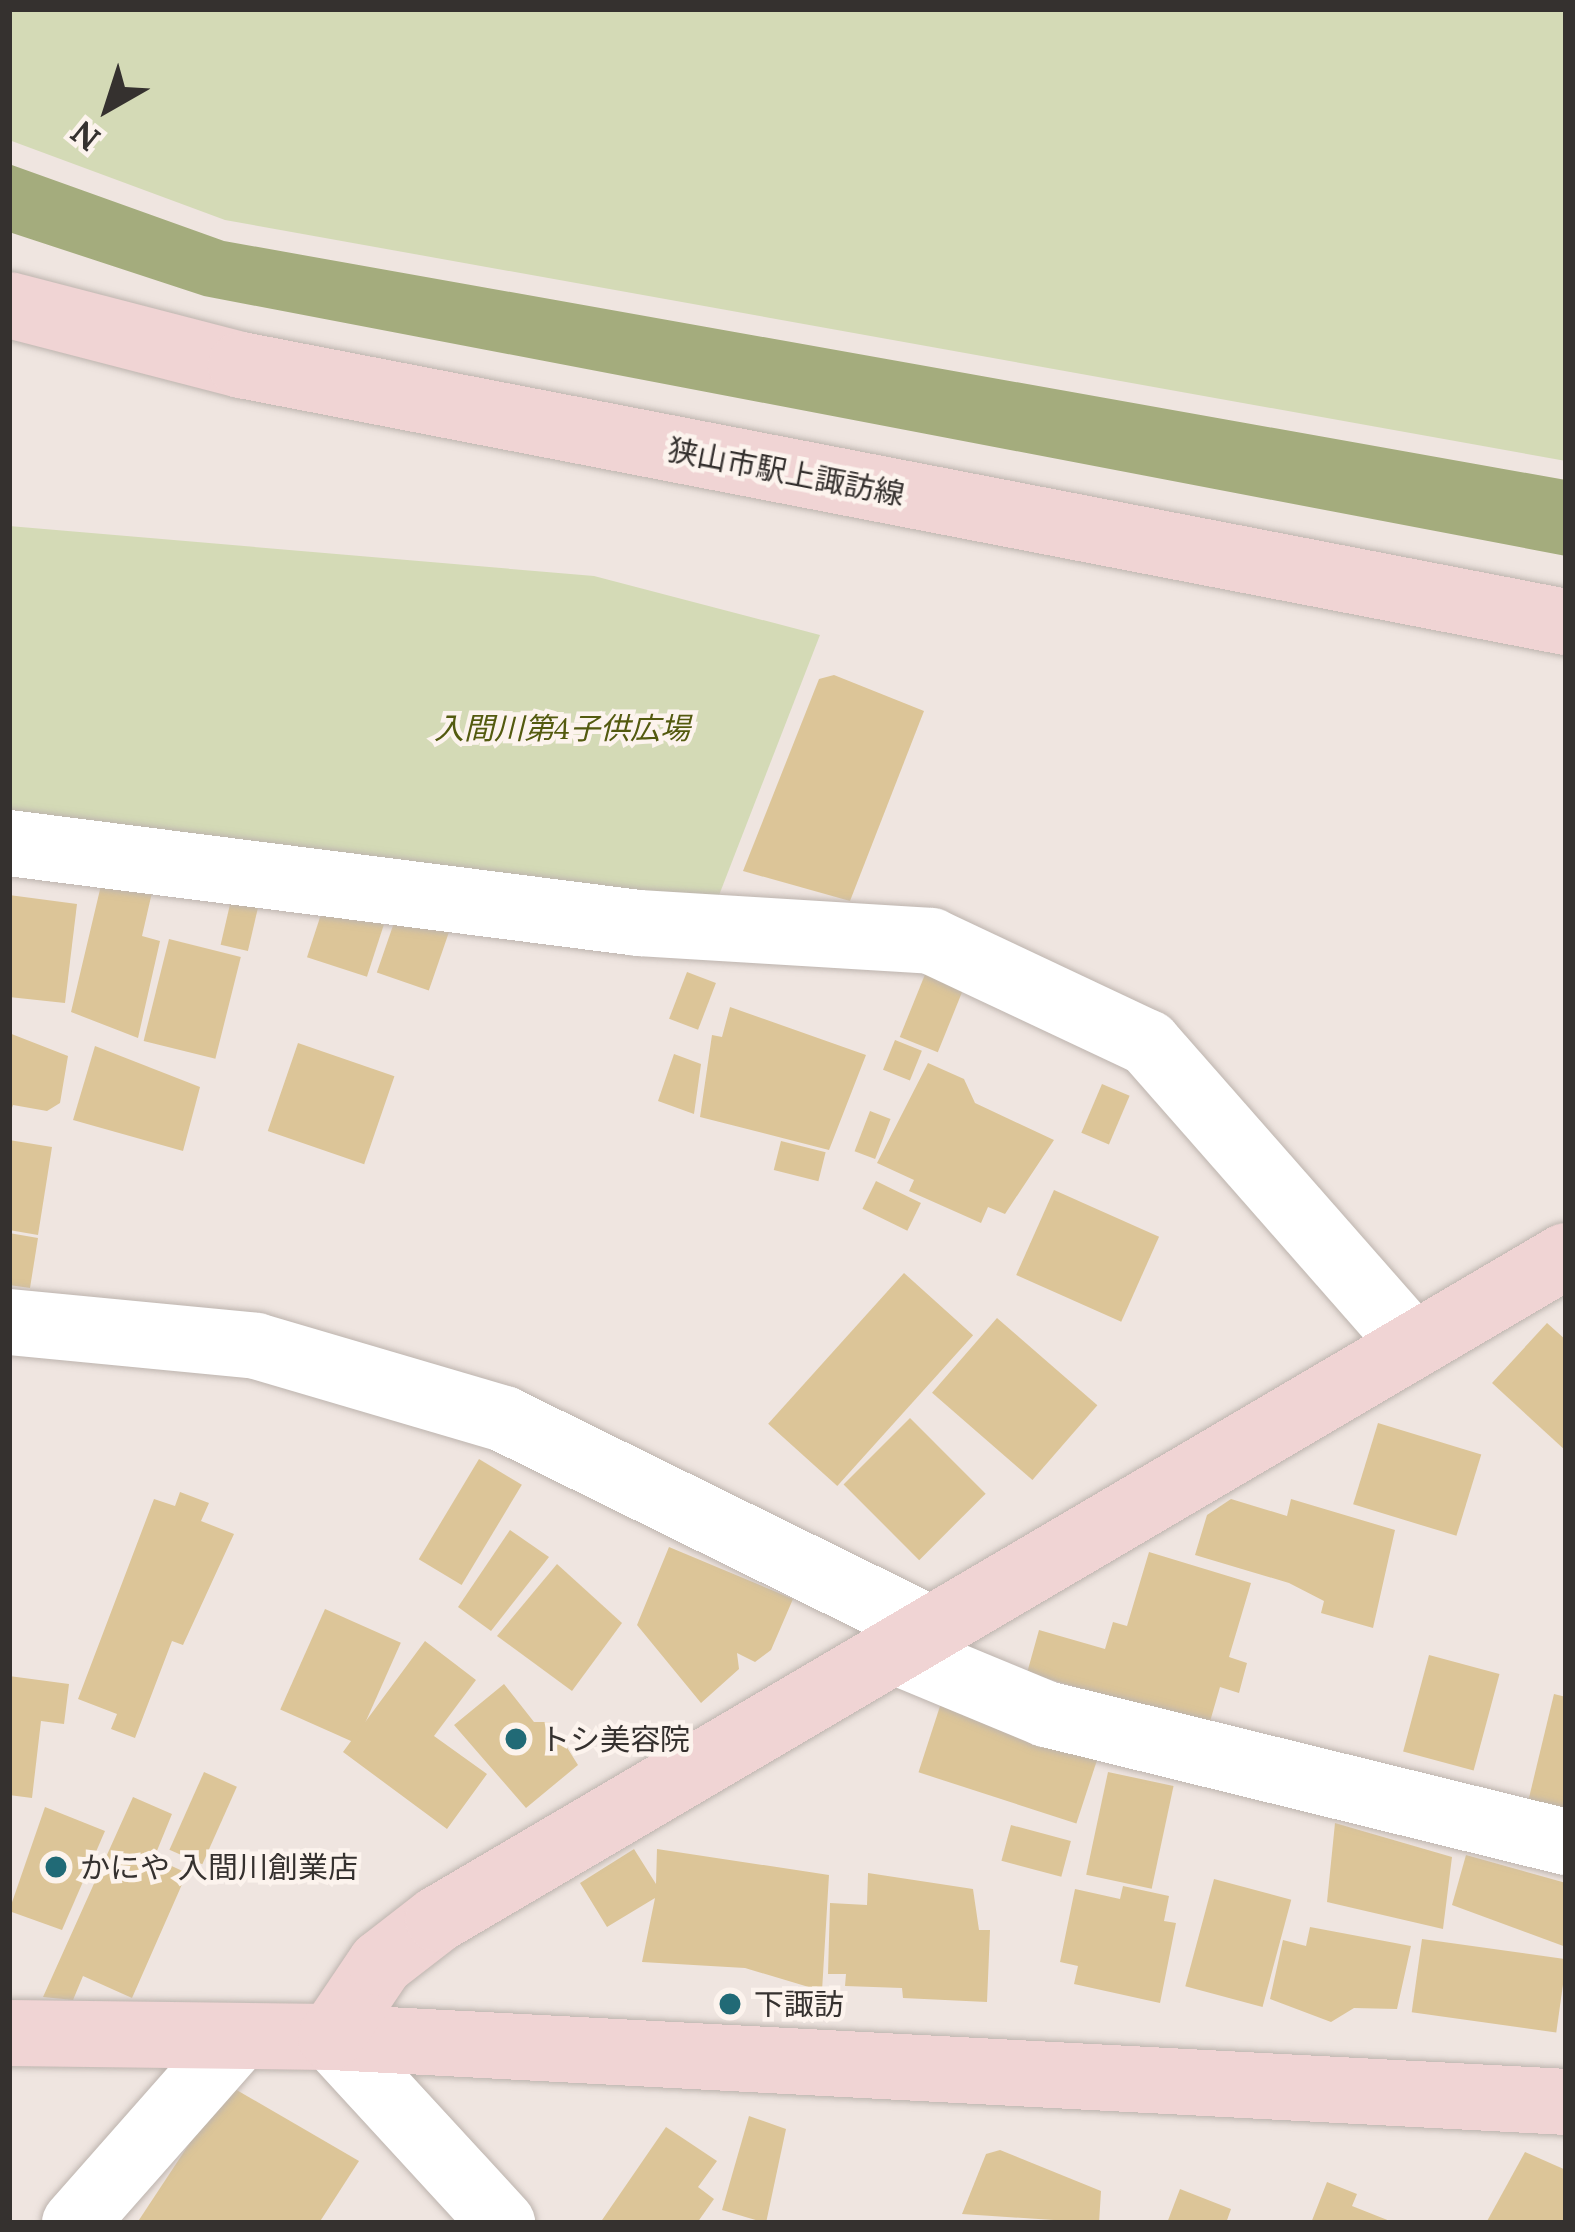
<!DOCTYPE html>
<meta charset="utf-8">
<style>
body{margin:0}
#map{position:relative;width:1575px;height:2232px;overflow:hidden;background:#efe5e0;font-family:Lora,"Noto Sans JP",serif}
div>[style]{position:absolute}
.green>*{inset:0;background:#d4dab6}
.forest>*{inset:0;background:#a4ac7d}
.building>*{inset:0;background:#dcc598;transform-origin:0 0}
.roads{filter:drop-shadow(0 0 3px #bdb4ae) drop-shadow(0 0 3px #bdb4ae)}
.street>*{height:66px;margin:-33px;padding:0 33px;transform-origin:33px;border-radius:33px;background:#fff}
.secondary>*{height:66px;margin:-33px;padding:0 33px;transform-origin:33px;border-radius:33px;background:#f0d4d4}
.dots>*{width:33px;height:33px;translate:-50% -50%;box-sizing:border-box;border:6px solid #fcf3ed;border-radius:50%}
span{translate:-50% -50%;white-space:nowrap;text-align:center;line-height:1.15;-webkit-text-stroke:9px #fcf3ed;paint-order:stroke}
.street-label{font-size:30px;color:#35312f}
.park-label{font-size:30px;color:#535a0f;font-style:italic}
.poi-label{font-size:30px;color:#35312f}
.left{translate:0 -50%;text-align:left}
.frame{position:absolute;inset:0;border:12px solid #35312f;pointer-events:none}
.north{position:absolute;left:48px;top:48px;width:120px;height:120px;-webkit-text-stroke:9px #fcf3ed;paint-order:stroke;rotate:219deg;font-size:33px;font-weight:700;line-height:48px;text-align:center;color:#35312f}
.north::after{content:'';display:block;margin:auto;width:42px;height:54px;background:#35312f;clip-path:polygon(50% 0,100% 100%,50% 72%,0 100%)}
</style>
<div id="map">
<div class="green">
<i style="clip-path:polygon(9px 9px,1566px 9px,1566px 461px,225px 220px,9px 140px)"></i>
<i style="clip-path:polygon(9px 526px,594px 576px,820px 635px,716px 903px,9px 817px)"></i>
</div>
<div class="forest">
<i style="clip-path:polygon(9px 164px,224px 241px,1566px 480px,1566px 556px,204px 296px,9px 232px)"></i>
</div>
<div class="building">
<i style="clip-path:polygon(834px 675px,924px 711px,850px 901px,743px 871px,819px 679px)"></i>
<i style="clip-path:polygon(102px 881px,153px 888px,142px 936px,160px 941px,138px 1038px,71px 1012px)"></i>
<i style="clip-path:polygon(9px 895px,77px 904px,65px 1003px,9px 997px)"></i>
<i style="left:231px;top:900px;width:28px;height:46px;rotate:13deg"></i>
<i style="left:324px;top:905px;width:63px;height:55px;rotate:18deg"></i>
<i style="left:397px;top:914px;width:55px;height:62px;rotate:19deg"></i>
<i style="left:169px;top:939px;width:74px;height:105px;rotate:14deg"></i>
<i style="left:687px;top:972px;width:31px;height:50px;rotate:21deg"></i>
<i style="left:926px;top:972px;width:41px;height:70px;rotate:22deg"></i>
<i style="clip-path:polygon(730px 1007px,866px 1055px,829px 1150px,700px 1117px,712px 1035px,722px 1037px)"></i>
<i style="clip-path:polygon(9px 1033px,68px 1056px,60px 1103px,47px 1111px,13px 1105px,9px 1116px)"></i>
<i style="left:895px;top:1040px;width:29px;height:32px;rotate:22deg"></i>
<i style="left:298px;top:1043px;width:102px;height:93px;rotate:19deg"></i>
<i style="clip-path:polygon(95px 1046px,200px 1087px,183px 1151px,73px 1120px)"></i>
<i style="clip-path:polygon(674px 1054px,701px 1064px,694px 1114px,658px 1101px)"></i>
<i style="clip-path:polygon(928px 1063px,964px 1079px,975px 1103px,1054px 1140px,1005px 1214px,988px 1207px,981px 1223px,909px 1191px,914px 1180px,877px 1163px)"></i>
<i style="left:1102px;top:1084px;width:30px;height:53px;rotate:23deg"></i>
<i style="left:870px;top:1111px;width:22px;height:43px;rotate:21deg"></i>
<i style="clip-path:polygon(9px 1140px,52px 1147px,38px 1235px,9px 1230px)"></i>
<i style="left:781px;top:1141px;width:46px;height:30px;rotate:14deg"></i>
<i style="left:876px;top:1181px;width:50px;height:31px;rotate:26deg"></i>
<i style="left:1054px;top:1190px;width:115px;height:93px;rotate:24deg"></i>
<i style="clip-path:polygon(9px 1233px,38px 1238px,30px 1288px,9px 1285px)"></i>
<i style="left:904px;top:1273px;width:93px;height:203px;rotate:42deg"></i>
<i style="left:997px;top:1318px;width:133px;height:99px;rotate:41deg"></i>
<i style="clip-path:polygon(1547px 1323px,1566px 1340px,1566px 1451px,1492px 1383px)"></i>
<i style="left:910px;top:1418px;width:107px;height:94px;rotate:45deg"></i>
<i style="left:1378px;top:1423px;width:108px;height:85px;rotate:17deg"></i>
<i style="left:479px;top:1459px;width:50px;height:117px;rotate:31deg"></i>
<i style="clip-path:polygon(180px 1492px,209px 1503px,201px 1521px,234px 1534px,183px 1645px,172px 1641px,135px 1738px,111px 1729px,117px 1714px,78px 1699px,154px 1499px,175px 1506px)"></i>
<i style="clip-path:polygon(1231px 1499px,1287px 1516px,1291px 1499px,1395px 1530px,1373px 1628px,1321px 1613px,1324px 1601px,1289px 1583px,1195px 1555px,1207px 1515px)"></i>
<i style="clip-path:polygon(510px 1530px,549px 1557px,491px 1631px,458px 1607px)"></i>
<i style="clip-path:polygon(669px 1547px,793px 1599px,771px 1650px,755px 1662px,737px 1653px,739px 1669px,701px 1703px,637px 1625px)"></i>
<i style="clip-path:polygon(1149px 1552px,1251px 1583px,1229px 1657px,1247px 1663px,1239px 1693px,1220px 1687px,1209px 1725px,1027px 1673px,1039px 1630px,1105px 1649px,1113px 1622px,1127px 1626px)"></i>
<i style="clip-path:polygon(557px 1564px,622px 1623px,572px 1691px,497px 1636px)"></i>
<i style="left:325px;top:1609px;width:83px;height:110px;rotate:24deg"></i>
<i style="clip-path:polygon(425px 1641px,476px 1680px,434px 1736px,487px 1774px,447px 1829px,343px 1752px)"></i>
<i style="left:1429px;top:1655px;width:73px;height:100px;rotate:15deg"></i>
<i style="clip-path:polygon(9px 1676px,69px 1684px,64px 1724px,41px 1721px,32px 1798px,9px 1795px)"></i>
<i style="clip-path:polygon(504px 1684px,534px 1722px,551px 1722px,578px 1765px,526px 1808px,454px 1725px)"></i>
<i style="clip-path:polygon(1554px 1694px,1566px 1697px,1566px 1812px,1528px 1802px)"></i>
<i style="left:942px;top:1700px;width:166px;height:76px;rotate:18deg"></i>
<i style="left:204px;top:1772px;width:36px;height:85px;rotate:24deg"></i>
<i style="left:1108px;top:1772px;width:67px;height:105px;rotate:12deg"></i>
<i style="clip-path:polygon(133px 1797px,172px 1814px,154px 1858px,187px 1873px,132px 1998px,83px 1976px,73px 2000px,43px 1997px)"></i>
<i style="clip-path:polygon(45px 1807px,105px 1831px,62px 1930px,9px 1911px)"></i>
<i style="clip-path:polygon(1335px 1823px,1452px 1857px,1443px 1929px,1327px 1902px)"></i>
<i style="left:1011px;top:1825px;width:62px;height:37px;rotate:15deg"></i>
<i style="clip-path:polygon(634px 1849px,656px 1884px,657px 1849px,829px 1875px,822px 1991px,745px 1968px,642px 1962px,655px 1898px,607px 1927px,580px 1883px)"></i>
<i style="clip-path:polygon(1466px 1855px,1566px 1883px,1566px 1947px,1452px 1905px)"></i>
<i style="clip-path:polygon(868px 1873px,973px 1889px,979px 1930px,990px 1930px,987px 2002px,903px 1998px,902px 1988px,845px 1986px,846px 1974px,828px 1974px,830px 1903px,867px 1905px)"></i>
<i style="left:1214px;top:1879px;width:80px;height:111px;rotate:15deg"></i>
<i style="clip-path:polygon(1123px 1886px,1169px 1896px,1164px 1921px,1176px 1923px,1160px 2003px,1074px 1984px,1078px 1966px,1060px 1962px,1075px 1889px,1120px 1899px)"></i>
<i style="clip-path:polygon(1310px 1927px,1411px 1946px,1397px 2009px,1354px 2008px,1331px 2022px,1270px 1999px,1283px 1940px,1306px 1946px)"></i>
<i style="left:1422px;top:1939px;width:146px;height:74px;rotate:8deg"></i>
<i style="clip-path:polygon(228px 2085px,359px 2161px,319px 2223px,137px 2223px)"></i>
<i style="clip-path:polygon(749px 2116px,786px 2129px,766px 2223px,722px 2210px)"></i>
<i style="clip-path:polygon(666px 2127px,717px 2161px,698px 2187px,714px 2199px,697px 2223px,600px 2223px)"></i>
<i style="clip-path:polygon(1000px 2150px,1101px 2191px,1099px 2223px,962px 2214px,986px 2154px)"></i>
<i style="clip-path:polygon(1525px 2152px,1566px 2170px,1566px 2223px,1486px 2223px)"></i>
<i style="clip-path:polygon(1327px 2182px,1357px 2194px,1352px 2206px,1395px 2223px,1311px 2223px)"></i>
<i style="clip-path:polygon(1180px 2189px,1231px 2209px,1226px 2223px,1167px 2223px)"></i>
</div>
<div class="roads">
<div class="street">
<i style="left:9px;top:843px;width:635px;rotate:7.24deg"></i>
<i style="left:639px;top:923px;width:293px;rotate:3.5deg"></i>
<i style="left:931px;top:941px;width:240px;rotate:25.2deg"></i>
<i style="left:1148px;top:1043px;width:400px;rotate:48.7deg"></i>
<i style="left:9px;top:1322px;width:248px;rotate:5.5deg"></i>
<i style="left:256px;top:1346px;width:259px;rotate:16.4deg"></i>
<i style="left:504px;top:1419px;width:477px;rotate:26.2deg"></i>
<i style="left:894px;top:1651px;width:165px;rotate:22.5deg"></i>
<i style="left:1046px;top:1714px;width:536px;rotate:13.83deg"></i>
<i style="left:331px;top:2037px;width:253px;rotate:47.4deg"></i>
<i style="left:75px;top:2223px;width:249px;rotate:-48.6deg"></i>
</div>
<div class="secondary">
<i style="left:9px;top:305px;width:240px;rotate:14.5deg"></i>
<i style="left:241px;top:365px;width:1350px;rotate:10.98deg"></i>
<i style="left:9px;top:2033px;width:322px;rotate:0.7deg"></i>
<i style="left:331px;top:2037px;width:1237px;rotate:3.01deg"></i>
<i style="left:331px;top:2037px;width:89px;rotate:-56deg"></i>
<i style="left:381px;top:1963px;width:72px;rotate:-37.7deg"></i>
<i style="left:438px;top:1919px;width:1308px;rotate:-30.45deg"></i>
</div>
</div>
<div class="dots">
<i style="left:516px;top:1739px;background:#216a76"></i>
<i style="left:56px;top:1867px;background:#216a76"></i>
<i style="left:730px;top:2004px;background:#216a76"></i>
</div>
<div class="street-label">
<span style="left:786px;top:472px;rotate:11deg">狭山市駅上諏訪線</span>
</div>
<div class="park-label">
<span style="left:562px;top:728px">入間川第4子供広場</span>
</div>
<div class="poi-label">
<span class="left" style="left:540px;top:1739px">トシ美容院</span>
<span class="left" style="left:80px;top:1867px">かにや 入間川創業店</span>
<span class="left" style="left:754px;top:2004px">下諏訪</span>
</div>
<div class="frame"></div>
<div class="north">N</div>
</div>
